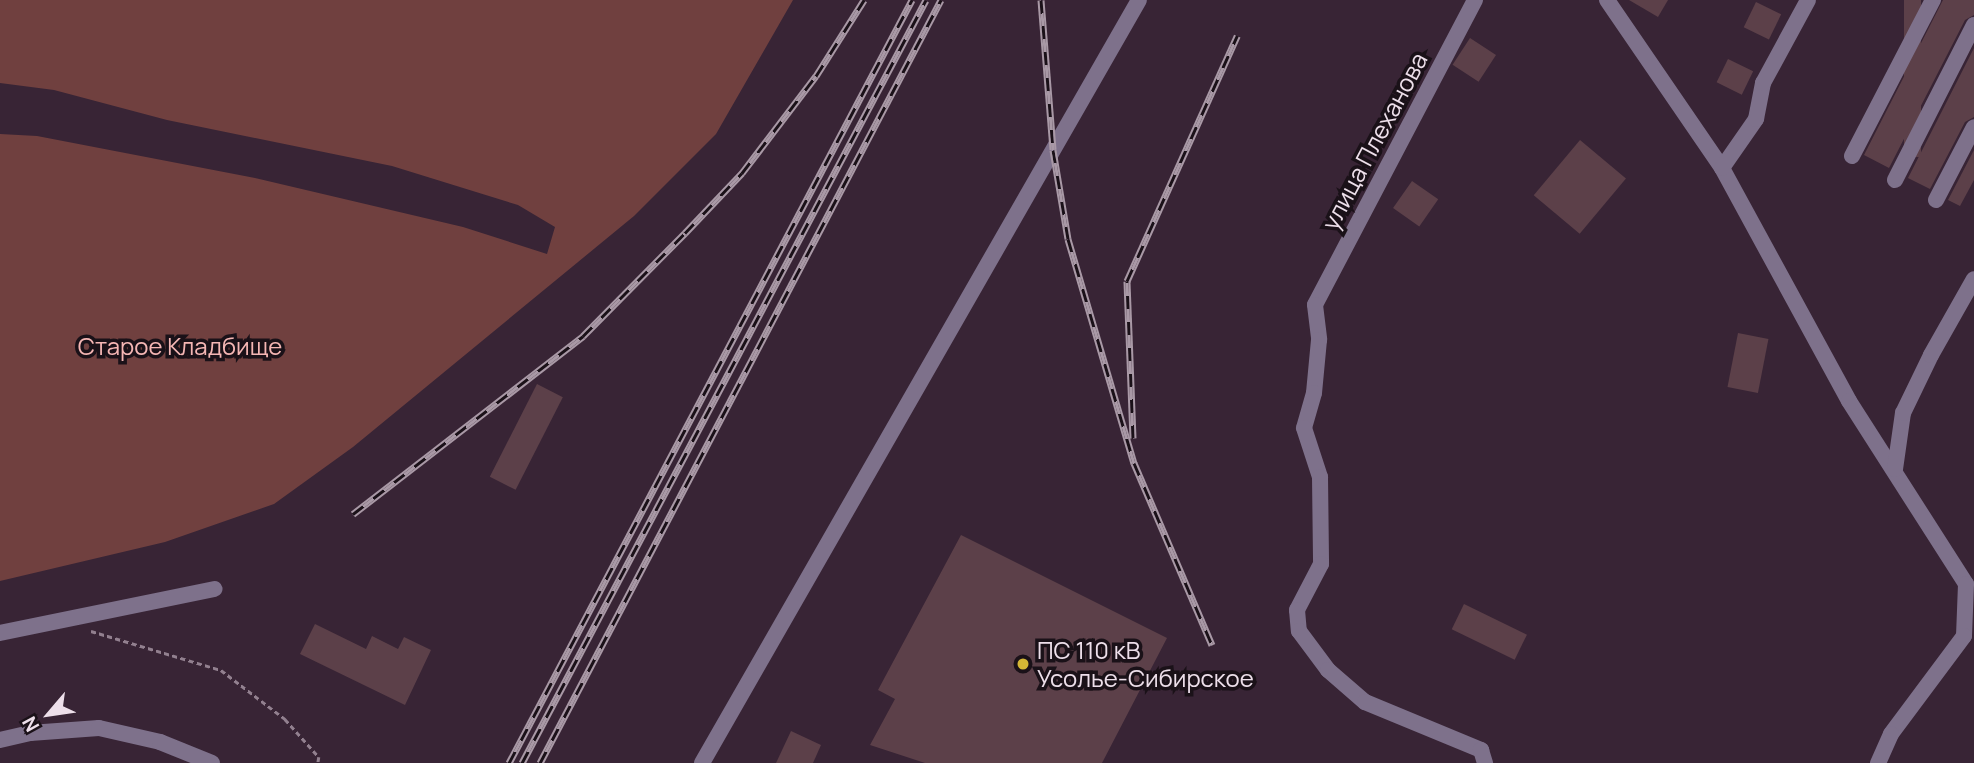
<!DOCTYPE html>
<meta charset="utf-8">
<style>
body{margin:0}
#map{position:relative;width:1974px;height:763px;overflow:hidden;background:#382435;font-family:Manrope,sans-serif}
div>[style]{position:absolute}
.green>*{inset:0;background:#70403f}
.building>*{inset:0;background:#5c4049;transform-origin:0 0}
.path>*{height:2.5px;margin-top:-1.25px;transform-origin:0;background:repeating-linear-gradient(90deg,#92808f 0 5px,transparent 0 8.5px)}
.minor>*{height:16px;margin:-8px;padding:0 8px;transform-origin:8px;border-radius:8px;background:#7e718b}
.rail>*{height:7px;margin-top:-3.5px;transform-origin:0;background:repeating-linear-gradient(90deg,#1a1118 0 13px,#a999a6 0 26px);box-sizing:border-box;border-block:2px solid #a999a6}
.dots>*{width:19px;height:19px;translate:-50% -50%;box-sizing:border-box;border:4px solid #1a1118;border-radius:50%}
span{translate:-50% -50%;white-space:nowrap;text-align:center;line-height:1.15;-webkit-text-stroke:7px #1a1118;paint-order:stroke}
.street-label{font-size:24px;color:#eddfea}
.park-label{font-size:24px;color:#f5b6b4}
.poi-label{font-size:24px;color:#eddfea}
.left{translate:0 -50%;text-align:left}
.north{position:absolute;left:14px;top:679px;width:70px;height:70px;-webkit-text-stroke:5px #1a1118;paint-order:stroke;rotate:241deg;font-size:19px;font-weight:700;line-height:28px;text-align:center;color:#eddfea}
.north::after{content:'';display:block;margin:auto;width:24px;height:32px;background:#eddfea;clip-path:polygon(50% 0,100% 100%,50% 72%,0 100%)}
</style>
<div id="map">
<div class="green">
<i style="clip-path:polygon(0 0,793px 0,716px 134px,634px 216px,353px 447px,274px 504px,165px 542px,0 581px,0 134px,37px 136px,255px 178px,463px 227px,547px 254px,555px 227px,518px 205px,392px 166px,167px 120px,54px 90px,0 83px)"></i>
</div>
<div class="building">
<i style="clip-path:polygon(1629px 0,1668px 0,1658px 17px)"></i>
<i style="left:1904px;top:0;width:17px;height:157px"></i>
<i style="clip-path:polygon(1943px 0,1974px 0,1974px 15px,1965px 20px,1889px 168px,1864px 155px)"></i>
<i style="left:1756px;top:2px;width:28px;height:28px;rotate:26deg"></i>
<i style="left:1470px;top:38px;width:31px;height:32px;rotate:33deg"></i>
<i style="clip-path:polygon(1974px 48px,1974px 117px,1965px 122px,1930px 189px,1908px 178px)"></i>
<i style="left:1728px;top:59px;width:28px;height:26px;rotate:26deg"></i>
<i style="left:1580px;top:140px;width:60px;height:72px;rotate:40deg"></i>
<i style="clip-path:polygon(1974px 150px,1974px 180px,1960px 206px,1948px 200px)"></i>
<i style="left:1412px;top:181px;width:32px;height:33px;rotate:35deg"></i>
<i style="left:1738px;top:333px;width:31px;height:55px;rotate:11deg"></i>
<i style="left:537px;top:384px;width:29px;height:104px;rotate:27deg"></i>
<i style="clip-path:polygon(961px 535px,1167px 638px,1102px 763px,925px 763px,870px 745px,895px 699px,878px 690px)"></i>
<i style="left:1464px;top:604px;width:70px;height:28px;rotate:26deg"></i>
<i style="clip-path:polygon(315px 624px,366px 649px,372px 636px,398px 649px,404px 637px,431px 650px,405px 705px,300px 654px)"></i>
<i style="clip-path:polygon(791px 731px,821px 745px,813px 763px,776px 763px)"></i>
</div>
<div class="path">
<i style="left:91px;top:631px;width:136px;rotate:16.7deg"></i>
<i style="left:221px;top:670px;width:81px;rotate:37.4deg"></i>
<i style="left:285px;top:719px;width:51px;rotate:48.2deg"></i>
<i style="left:319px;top:757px;width:6px;rotate:99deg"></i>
</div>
<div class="minor">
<i style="left:1475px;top:0;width:344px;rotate:117.7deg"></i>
<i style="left:1315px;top:305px;width:35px;rotate:83deg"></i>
<i style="left:1319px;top:340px;width:53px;rotate:95.4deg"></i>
<i style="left:1314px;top:393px;width:36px;rotate:106deg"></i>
<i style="left:1304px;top:428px;width:52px;rotate:71.9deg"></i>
<i style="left:1320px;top:477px;width:87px;rotate:89.3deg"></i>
<i style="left:1321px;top:564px;width:52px;rotate:117.6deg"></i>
<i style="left:1297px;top:610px;width:21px;rotate:85deg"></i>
<i style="left:1299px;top:631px;width:49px;rotate:53.4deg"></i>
<i style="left:1328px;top:670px;width:49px;rotate:40.9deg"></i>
<i style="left:1365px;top:702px;width:126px;rotate:22.5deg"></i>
<i style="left:1481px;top:750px;width:14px;rotate:73deg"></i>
<i style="left:1607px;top:0;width:204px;rotate:55.6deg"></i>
<i style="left:1722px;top:168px;width:265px;rotate:61.4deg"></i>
<i style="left:1849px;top:401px;width:217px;rotate:57.4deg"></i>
<i style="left:1966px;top:584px;width:52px;rotate:92.2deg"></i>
<i style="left:1964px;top:636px;width:122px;rotate:126.7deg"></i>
<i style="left:1891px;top:734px;width:32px;rotate:114deg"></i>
<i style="left:1852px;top:156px;width:176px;rotate:-62.6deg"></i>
<i style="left:1722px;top:168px;width:60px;rotate:-55.2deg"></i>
<i style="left:1756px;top:119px;width:37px;rotate:-79deg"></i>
<i style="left:1763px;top:83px;width:94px;rotate:-61.5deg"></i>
<i style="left:1895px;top:180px;width:174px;rotate:-63deg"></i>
<i style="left:1936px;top:200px;width:82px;rotate:-62.5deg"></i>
<i style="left:1895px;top:469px;width:57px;rotate:-81.9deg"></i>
<i style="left:1903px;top:413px;width:64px;rotate:-64.2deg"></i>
<i style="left:1931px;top:355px;width:87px;rotate:-60.5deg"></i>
<i style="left:0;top:633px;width:219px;rotate:-11.6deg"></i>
<i style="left:0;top:740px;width:31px;rotate:-13deg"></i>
<i style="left:30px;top:733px;width:69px;rotate:-4.1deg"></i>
<i style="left:99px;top:728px;width:63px;rotate:12.9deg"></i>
<i style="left:160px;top:742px;width:56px;rotate:22deg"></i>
<i style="left:702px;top:763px;width:879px;rotate:-60.2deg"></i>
</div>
<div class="rail">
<i style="left:1041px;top:0;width:150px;rotate:85.4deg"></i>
<i style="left:1053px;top:150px;width:90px;rotate:80.4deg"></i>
<i style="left:1068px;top:239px;width:234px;rotate:73.6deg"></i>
<i style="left:1134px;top:463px;width:198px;rotate:66.8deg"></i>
<i style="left:1133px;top:438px;width:157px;rotate:-92.2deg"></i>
<i style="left:1127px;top:281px;width:269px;rotate:-65.8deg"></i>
<i style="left:353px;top:514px;width:291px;rotate:-37.7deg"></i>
<i style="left:583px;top:336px;width:145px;rotate:-45.3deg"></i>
<i style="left:685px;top:233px;width:83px;rotate:-46.5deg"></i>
<i style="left:742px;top:173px;width:122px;rotate:-52.7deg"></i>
<i style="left:816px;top:76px;width:90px;rotate:-57.7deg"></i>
<i style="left:509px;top:763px;width:863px;rotate:-62.16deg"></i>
<i style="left:522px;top:763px;width:863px;rotate:-62.1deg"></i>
<i style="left:540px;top:763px;width:862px;rotate:-62.28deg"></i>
</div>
<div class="dots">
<i style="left:1023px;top:664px;background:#d4b635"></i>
</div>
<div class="street-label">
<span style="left:1374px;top:141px;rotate:-62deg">улица Плеханова</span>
</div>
<div class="park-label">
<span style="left:180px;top:346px">Старое Кладбище</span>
</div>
<div class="poi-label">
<span class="left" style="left:1037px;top:664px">ПС 110 кВ<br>Усолье-Сибирское</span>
</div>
<div class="north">N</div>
</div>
